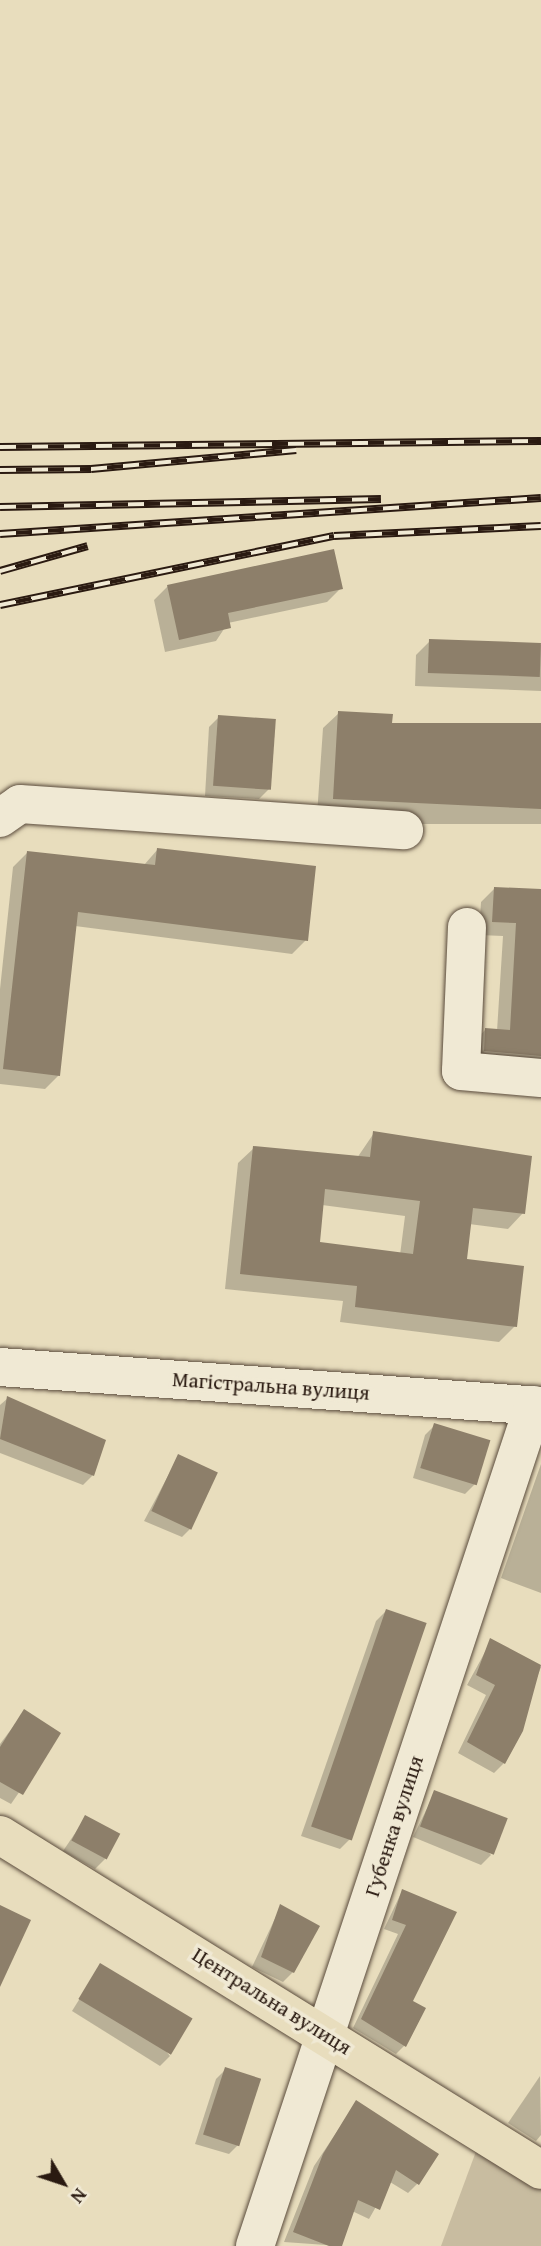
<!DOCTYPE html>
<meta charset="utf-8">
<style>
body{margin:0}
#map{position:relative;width:541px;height:2246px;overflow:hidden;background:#e8ddbd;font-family:"Gentium Book Plus",serif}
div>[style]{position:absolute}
.green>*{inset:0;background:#c8bca0}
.shadow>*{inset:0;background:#0003}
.building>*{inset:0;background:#8d7f6a;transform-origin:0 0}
.roads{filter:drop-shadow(0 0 2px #5a4b3c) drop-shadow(0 0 2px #5a4b3c)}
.minor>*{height:38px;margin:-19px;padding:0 19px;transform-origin:19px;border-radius:19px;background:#f0e9d4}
.major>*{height:38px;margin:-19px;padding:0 19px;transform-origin:19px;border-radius:19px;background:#e8ddbd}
.rail>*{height:8px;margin-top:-4px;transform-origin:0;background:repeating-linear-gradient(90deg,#f0e9d4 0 16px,#2a1a11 0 32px);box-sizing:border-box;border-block:2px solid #2a1a11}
span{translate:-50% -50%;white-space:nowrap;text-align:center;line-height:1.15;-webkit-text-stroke:7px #f0e9d4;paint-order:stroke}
.street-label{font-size:21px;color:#2a1a11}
.north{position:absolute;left:28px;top:2148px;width:70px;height:70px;-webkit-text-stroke:5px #f0e9d4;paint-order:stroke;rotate:129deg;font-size:19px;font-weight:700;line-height:28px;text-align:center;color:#2a1a11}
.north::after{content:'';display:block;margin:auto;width:24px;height:32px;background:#2a1a11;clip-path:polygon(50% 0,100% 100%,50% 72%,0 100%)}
</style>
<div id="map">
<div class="green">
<i style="clip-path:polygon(478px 2146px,541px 2187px,541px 2246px,441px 2246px)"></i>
</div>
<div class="shadow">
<i style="clip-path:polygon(168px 586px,341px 588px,327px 602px,228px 623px,216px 641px,165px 652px,154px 600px)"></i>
<i style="clip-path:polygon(430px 641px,541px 645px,541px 691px,415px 686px,416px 655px)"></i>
<i style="clip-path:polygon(339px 713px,390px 725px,541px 725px,541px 824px,411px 824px,317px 815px,323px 728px)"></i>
<i style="clip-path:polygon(219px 717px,269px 789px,259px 799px,205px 796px,209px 727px)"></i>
<i style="clip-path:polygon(158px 849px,306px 940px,292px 954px,75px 926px,59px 1075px,45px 1089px,0 1084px,0 989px,13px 867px,27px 853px,144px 865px)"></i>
<i style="clip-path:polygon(495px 888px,541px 891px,541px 1078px,471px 1064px,472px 1044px,485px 1030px,497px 1031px,503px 936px,479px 935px,481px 902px)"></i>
<i style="clip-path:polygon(evenodd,374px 1133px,523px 1213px,508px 1229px,469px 1224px,465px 1261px,515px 1326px,499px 1342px,340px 1322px,343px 1301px,225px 1289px,238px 1163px,254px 1148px,357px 1158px,374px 1133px,322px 1205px,405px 1216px,400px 1255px,318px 1244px,322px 1205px)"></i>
<i style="clip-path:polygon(8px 1398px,93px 1475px,83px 1485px,0 1453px,0 1405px)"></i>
<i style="clip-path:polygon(435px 1425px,475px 1484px,465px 1494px,413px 1478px,425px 1435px)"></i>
<i style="clip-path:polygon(178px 1457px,192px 1527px,182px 1537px,144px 1521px)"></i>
<i style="clip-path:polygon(541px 1464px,541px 1593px,501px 1578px)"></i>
<i style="clip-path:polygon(386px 1611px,350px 1839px,340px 1849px,301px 1836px,376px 1621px)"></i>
<i style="clip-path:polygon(491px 1641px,541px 1667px,504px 1763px,494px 1773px,458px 1753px,486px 1695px,467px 1685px)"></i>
<i style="clip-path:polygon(25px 1711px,59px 1734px,11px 1804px,0 1798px,0 1744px)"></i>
<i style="clip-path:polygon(435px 1792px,491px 1855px,481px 1865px,413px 1837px)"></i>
<i style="clip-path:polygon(86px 1817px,105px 1859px,95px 1869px,63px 1851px)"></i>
<i style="clip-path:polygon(402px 1891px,455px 1912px,411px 2001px,404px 2046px,396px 2054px,353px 2028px,398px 1934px,384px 1929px)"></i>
<i style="clip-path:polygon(281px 1906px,293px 1972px,283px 1982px,252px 1967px)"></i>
<i style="clip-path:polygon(100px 1966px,170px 2056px,160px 2066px,72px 2011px)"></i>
<i style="clip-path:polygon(226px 2069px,239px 2144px,229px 2154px,195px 2144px,216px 2079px)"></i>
<i style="clip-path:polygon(540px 2076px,541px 2135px,536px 2141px,508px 2123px)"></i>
<i style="clip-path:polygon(356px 2103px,418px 2183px,408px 2193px,390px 2182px,369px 2219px,352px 2211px,340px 2246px,284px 2242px,314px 2166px)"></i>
</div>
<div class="building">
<i style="clip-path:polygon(334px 549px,343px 589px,228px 613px,231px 628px,179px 640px,167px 585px)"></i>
<i style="left:429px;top:639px;width:112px;height:34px;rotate:2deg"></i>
<i style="clip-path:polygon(338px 711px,393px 714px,392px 723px,541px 723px,541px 809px,333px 799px)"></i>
<i style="left:218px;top:715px;width:58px;height:71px;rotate:4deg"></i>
<i style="clip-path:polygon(157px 848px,316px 866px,308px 941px,78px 912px,60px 1076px,3px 1069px,27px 851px,155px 865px)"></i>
<i style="clip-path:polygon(494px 887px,541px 889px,541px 1056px,484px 1051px,485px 1028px,510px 1030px,516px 923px,492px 922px)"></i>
<i style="clip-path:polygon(evenodd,373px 1131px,532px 1156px,525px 1214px,473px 1208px,467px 1259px,524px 1266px,517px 1327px,355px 1307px,357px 1286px,240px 1274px,253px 1146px,370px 1157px,373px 1131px,325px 1189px,420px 1201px,413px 1254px,320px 1242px,325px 1189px)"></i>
<i style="clip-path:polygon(7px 1396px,106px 1440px,94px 1476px,0 1439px)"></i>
<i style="left:434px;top:1423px;width:59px;height:47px;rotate:17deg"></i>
<i style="left:178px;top:1454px;width:44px;height:63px;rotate:25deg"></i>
<i style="left:386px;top:1609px;width:43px;height:230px;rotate:19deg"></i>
<i style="clip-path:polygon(490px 1638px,541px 1665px,523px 1731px,505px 1764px,467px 1742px,495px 1685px,476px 1675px)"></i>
<i style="clip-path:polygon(24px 1709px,61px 1733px,23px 1795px,0 1782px,0 1747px)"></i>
<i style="left:434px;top:1790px;width:79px;height:39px;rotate:21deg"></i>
<i style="left:85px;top:1815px;width:40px;height:29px;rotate:28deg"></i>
<i style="clip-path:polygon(402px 1889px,457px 1912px,413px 2001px,426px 2008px,406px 2047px,361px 2019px,406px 1925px,392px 1920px)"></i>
<i style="clip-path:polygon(280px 1904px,320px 1926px,294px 1973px,261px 1957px)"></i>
<i style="clip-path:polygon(0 1905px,31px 1920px,0 1987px)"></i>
<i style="left:100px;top:1963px;width:108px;height:42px;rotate:31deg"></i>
<i style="left:225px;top:2067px;width:38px;height:71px;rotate:18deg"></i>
<i style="clip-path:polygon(356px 2100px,439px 2154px,419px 2185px,396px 2170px,380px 2210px,358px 2200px,342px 2246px,329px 2246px,293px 2232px,323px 2154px)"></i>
</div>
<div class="roads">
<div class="minor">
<i style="left:0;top:818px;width:24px;rotate:-35deg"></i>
<i style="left:20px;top:804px;width:385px;rotate:3.9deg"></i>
<i style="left:467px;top:927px;width:144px;rotate:92.4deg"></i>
<i style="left:461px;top:1071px;width:80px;rotate:5deg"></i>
<i style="left:0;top:1367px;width:542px;rotate:4.12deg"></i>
<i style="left:255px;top:2246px;width:886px;rotate:-71.65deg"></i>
</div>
<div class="major">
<i style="left:0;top:1835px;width:636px;rotate:31.77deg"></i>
</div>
</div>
<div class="rail">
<i style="left:0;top:447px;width:541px;rotate:-0.64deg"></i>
<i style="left:0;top:470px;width:91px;rotate:-0.6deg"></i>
<i style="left:91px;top:469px;width:206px;rotate:-5.3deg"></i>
<i style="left:0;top:507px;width:381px;rotate:-1.2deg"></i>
<i style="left:0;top:534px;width:542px;rotate:-3.81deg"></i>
<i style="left:0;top:571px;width:91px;rotate:-15.9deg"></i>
<i style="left:0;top:605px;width:341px;rotate:-11.7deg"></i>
<i style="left:334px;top:536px;width:207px;rotate:-2.8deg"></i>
</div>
<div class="street-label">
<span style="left:271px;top:1386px;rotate:4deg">Магістральна вулиця</span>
<span style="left:394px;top:1826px;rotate:-72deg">Губенка вулиця</span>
<span style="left:272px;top:2001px;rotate:32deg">Центральна вулиця</span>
</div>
<div class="north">N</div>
</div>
